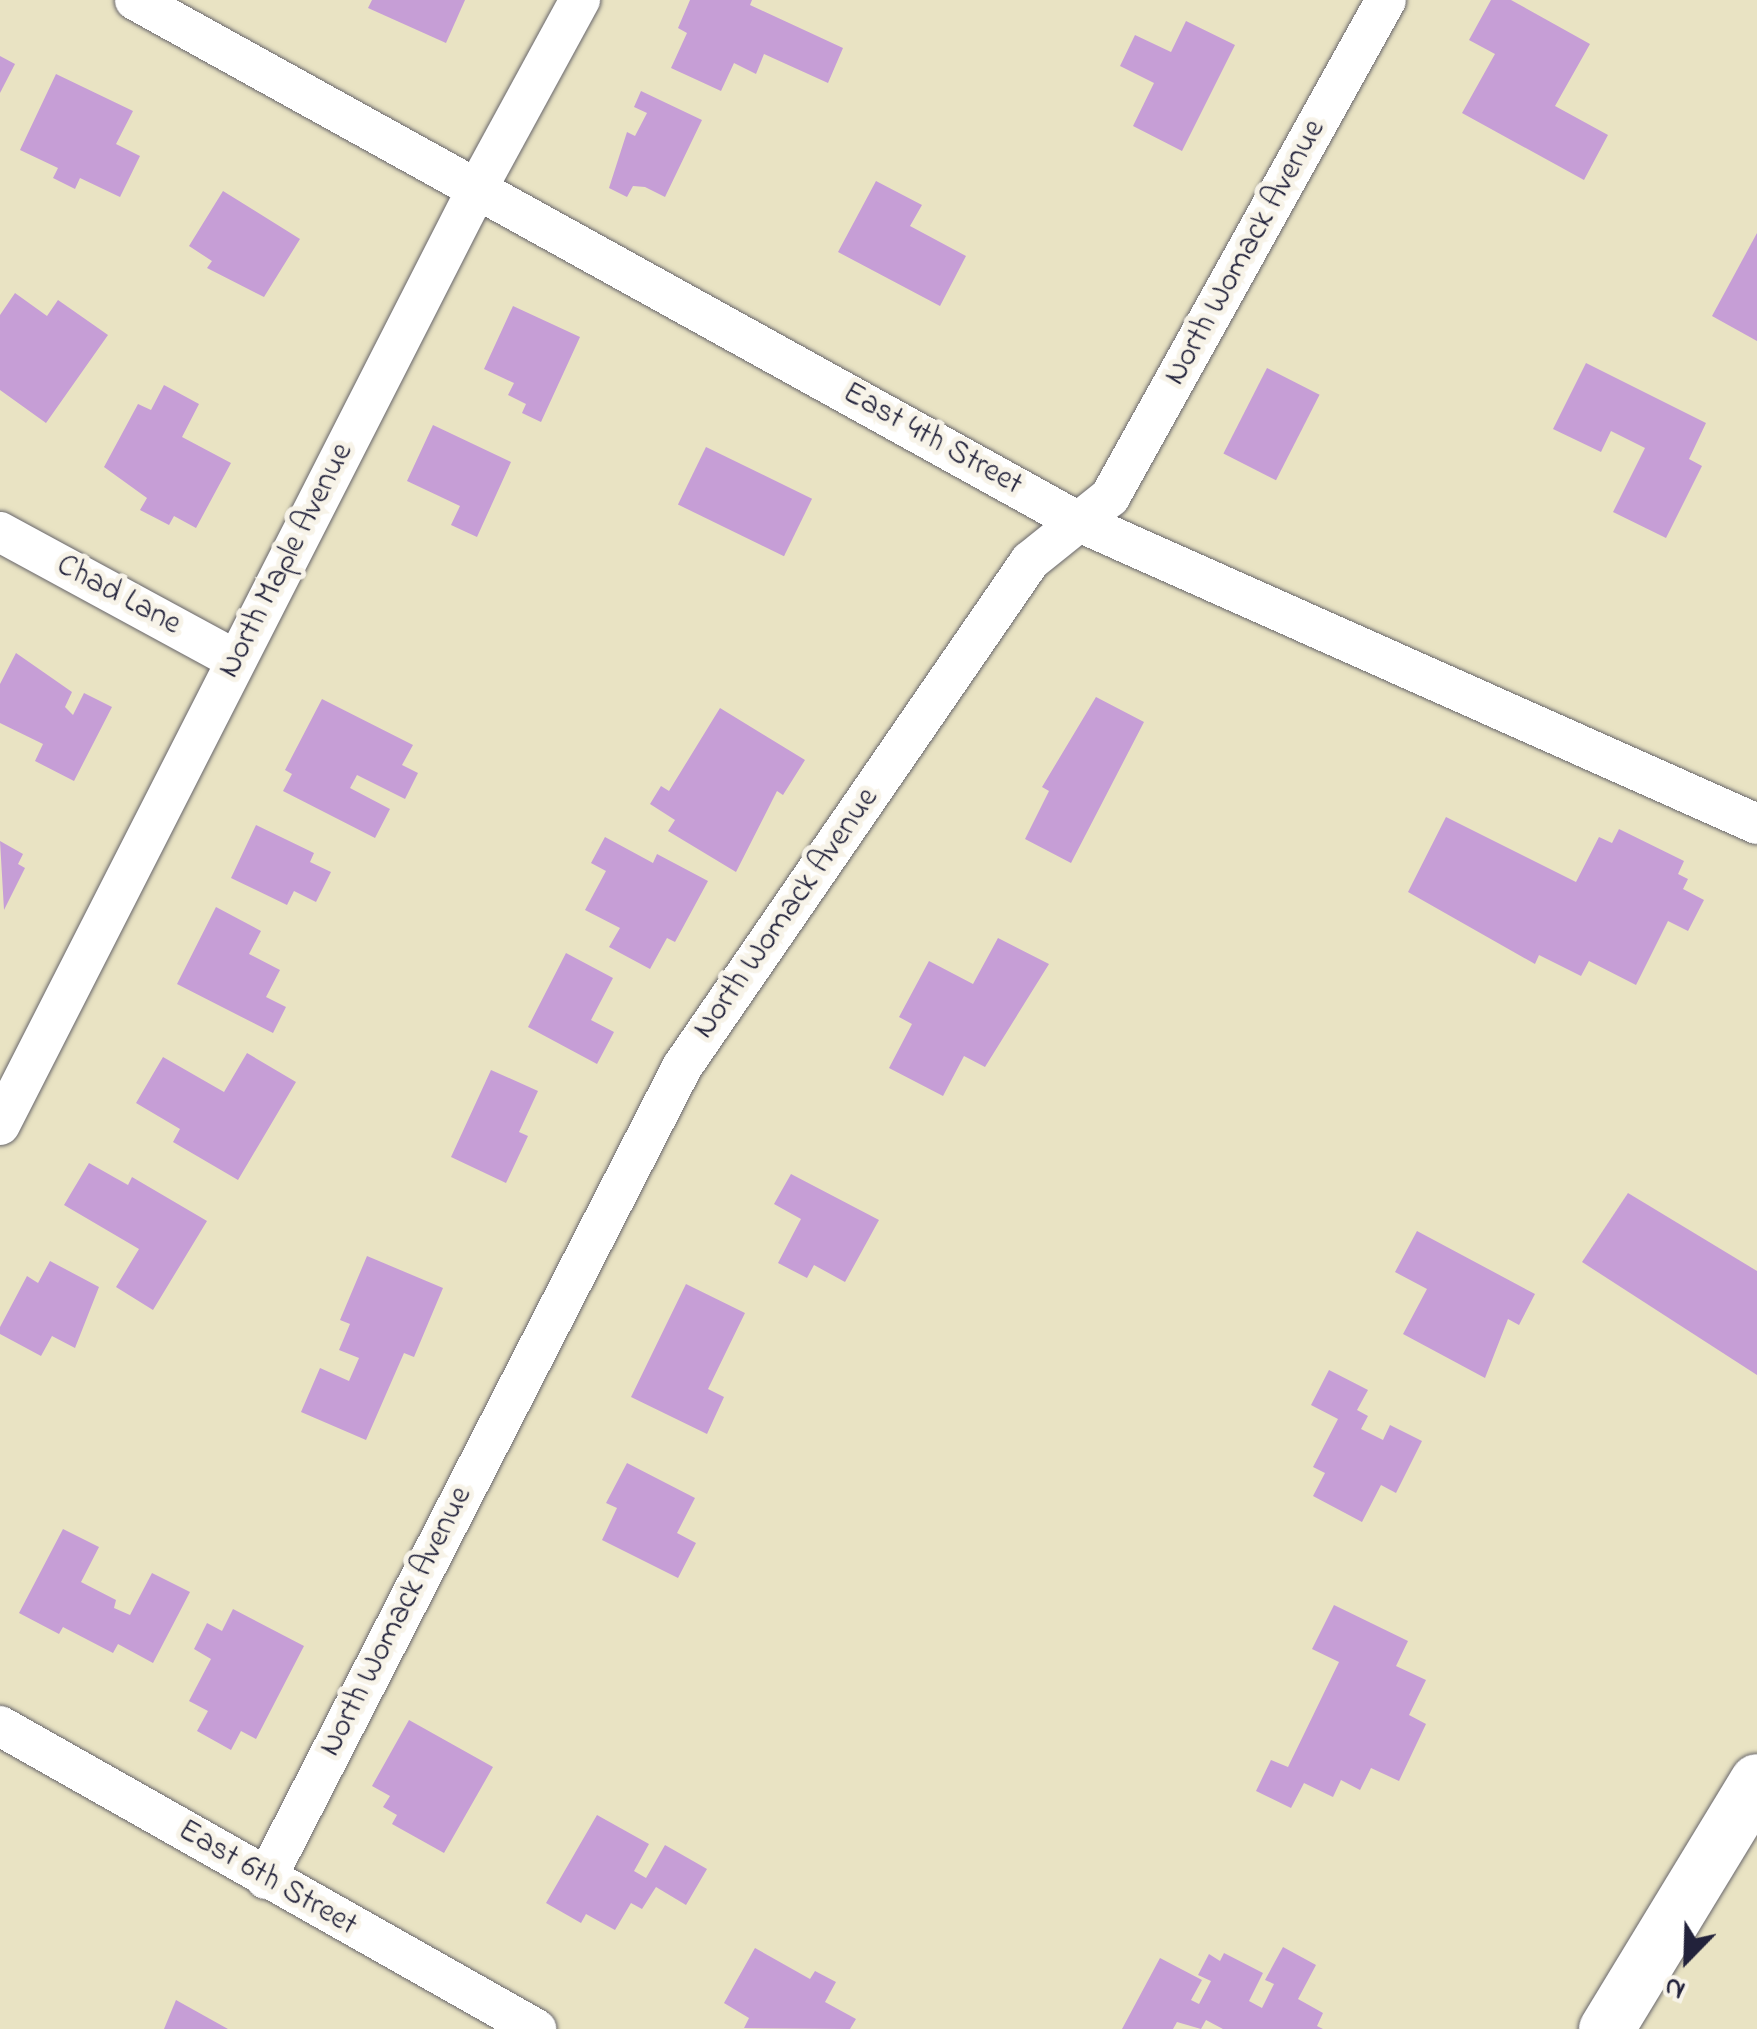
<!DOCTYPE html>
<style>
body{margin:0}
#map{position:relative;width:1757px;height:2029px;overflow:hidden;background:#e9e3c3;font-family:"Indie Flower",sans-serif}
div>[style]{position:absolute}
.building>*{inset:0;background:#c69ed6;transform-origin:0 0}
.roads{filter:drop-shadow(0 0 2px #68666b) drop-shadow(0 0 2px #68666b)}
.street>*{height:40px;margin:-20px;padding:0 20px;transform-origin:20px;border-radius:20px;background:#fff}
.secondary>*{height:55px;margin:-27.5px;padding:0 27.5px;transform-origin:27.5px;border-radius:27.5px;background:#fff}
span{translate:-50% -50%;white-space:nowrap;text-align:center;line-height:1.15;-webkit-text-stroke:10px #f7f3e8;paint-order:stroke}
.street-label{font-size:32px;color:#22223b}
.north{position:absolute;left:1637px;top:1909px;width:100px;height:100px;-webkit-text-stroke:8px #f7f3e8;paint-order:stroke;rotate:203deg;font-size:28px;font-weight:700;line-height:40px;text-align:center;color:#22223b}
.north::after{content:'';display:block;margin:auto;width:35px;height:45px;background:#22223b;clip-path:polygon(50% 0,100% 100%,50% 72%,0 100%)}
</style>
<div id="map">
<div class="building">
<i style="clip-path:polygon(372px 0,465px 0,446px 43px,368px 8px)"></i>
<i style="clip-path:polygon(690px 0,752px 0,750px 5px,843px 48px,828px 83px,764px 54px,756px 74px,734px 63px,721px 91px,671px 68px,687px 33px,678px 28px)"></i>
<i style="clip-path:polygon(1491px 0,1511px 0,1590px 44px,1555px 106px,1608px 135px,1584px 180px,1462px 113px,1495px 54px,1469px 40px)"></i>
<i style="clip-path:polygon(1186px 21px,1235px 45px,1182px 151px,1133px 126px,1154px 83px,1120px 66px,1135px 35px,1171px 52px)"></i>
<i style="clip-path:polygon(0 56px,15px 64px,0 93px)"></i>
<i style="clip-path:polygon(56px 74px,133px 111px,116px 144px,140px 156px,120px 197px,80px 178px,75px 189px,53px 178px,58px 168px,20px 150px)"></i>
<i style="clip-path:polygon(641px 91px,702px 120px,665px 197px,645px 187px,633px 186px,627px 197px,609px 188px,627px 132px,635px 136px,647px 113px,634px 107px)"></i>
<i style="clip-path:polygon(876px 181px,922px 205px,910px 226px,966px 256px,940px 306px,838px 252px)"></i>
<i style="clip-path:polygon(223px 191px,300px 239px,264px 297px,207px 268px,212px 261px,189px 246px)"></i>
<i style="clip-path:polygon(1757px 233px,1757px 341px,1712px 316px)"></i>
<i style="clip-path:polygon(15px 293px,47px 316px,58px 300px,108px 335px,46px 423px,0 390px,0 315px)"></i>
<i style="clip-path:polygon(513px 306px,580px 337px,541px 422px,522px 413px,526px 404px,508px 395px,514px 383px,484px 369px)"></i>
<i style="clip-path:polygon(1586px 363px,1706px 423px,1689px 459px,1702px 466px,1666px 538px,1613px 512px,1645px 448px,1611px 431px,1601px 452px,1553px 429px)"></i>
<i style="left:1267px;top:368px;width:59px;height:96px;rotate:27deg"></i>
<i style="clip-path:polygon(164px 385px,199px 404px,182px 437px,231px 463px,196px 528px,174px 516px,169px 525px,140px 510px,147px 498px,104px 467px,138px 404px,151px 410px)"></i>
<i style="clip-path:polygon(433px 425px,511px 462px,477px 537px,451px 525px,460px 506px,407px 481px)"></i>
<i style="left:706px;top:447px;width:118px;height:64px;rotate:26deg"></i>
<i style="clip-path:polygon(16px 653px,72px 692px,65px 707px,73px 715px,84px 693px,112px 707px,74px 781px,35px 761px,43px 744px,0 723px,0 684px)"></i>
<i style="clip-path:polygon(1096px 697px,1144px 722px,1071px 863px,1025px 839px,1049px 791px,1042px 787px)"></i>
<i style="clip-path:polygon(322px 699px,413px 745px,402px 765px,418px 773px,405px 799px,357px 775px,350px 788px,390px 809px,375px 838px,283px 791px,292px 774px,285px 770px)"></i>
<i style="clip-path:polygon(720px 708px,805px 760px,783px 795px,777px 791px,736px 872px,668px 831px,675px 820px,650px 804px,661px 786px,669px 791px)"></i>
<i style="clip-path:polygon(1446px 817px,1576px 882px,1599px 837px,1612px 843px,1619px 829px,1684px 861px,1678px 874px,1688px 879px,1683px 889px,1704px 900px,1688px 931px,1668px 921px,1636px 985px,1589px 961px,1581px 976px,1539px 955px,1535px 964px,1408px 892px)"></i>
<i style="clip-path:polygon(256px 825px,314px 853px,310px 862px,331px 872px,316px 902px,294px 891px,287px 905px,231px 878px)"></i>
<i style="clip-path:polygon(605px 837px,653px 863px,657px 854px,708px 881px,675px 942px,667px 938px,650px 969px,609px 947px,620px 928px,585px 910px,606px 871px,591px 863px)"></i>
<i style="clip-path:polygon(0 841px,23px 854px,18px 864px,25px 868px,4px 910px)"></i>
<i style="clip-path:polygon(216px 907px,261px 931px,249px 954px,280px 970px,266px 997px,286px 1007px,273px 1033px,177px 984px)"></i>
<i style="clip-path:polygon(998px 938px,1049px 964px,985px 1067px,964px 1056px,943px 1096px,889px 1068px,912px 1024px,899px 1017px,929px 961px,973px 984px)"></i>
<i style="clip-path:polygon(566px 953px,613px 978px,591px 1020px,614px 1032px,597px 1064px,528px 1027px)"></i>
<i style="clip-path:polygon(247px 1053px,296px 1082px,238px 1180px,173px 1142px,180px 1129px,136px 1103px,163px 1057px,224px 1092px)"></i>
<i style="clip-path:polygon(491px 1070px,538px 1091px,519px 1132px,528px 1136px,506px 1183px,451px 1157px)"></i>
<i style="clip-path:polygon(89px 1163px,128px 1185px,132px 1177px,207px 1221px,153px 1310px,116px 1287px,139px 1249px,64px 1205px)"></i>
<i style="clip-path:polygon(791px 1174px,879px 1220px,845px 1282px,814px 1265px,807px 1278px,778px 1263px,801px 1219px,774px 1204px)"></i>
<i style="clip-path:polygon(1628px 1193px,1757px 1271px,1757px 1375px,1582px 1262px)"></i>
<i style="clip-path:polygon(1417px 1231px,1535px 1294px,1519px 1325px,1508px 1319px,1485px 1378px,1403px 1334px,1427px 1289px,1395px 1272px)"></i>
<i style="clip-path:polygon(367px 1256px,443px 1288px,414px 1357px,404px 1353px,366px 1440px,301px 1412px,320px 1368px,349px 1381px,359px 1358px,339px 1350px,350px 1324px,340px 1320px)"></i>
<i style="clip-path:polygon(50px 1261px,99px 1287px,75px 1348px,52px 1336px,41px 1356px,0 1334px,0 1327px,27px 1276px,38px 1283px)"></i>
<i style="clip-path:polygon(686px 1284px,745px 1313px,708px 1389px,724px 1397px,707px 1434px,631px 1397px)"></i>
<i style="clip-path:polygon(1329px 1370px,1368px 1390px,1357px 1410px,1368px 1416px,1361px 1429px,1383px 1440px,1390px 1425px,1422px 1441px,1396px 1493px,1381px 1485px,1362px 1522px,1313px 1496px,1325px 1473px,1313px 1467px,1338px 1419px,1311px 1405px)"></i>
<i style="clip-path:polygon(627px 1463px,695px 1498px,677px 1533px,696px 1543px,678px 1578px,602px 1540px,617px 1508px,606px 1503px)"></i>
<i style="clip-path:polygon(63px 1529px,99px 1547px,81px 1582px,116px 1600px,114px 1608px,130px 1615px,152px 1573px,190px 1592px,153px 1663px,118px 1644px,113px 1653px,63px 1627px,59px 1634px,19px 1613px)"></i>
<i style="clip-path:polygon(1334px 1605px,1408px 1641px,1396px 1666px,1426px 1680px,1409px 1715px,1426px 1724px,1399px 1781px,1371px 1768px,1360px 1790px,1341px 1780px,1333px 1797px,1304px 1783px,1291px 1808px,1256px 1791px,1271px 1760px,1288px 1767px,1339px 1662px,1312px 1649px)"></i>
<i style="clip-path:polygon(233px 1609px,304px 1646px,256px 1739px,241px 1731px,231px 1750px,197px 1731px,208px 1711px,189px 1701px,211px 1659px,194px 1649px,207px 1623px,222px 1631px)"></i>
<i style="clip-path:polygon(409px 1720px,493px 1767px,444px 1853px,392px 1824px,397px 1815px,383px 1807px,390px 1796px,372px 1786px)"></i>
<i style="clip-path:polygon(597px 1815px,649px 1844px,634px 1871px,646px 1878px,665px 1845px,707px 1869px,686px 1905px,656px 1887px,642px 1909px,631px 1903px,615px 1930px,586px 1914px,581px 1923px,546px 1903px)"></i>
<i style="clip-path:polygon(1283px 1947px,1316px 1965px,1298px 1999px,1323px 2013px,1317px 2026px,1323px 2029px,1223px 2029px,1206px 2020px,1201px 2029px,1177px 2022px,1173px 2029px,1122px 2029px,1160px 1958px,1202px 1980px,1191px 2000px,1199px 2004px,1211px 1981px,1198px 1975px,1209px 1954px,1220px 1961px,1224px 1953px,1263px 1973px,1249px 2001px,1262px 2008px,1274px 1984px,1265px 1980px)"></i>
<i style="clip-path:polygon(755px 1948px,810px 1979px,815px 1971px,836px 1982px,825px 2002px,856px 2019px,850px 2029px,744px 2028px,749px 2018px,724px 2003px)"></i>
<i style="clip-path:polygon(176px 2000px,228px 2029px,164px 2029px)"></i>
</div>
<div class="roads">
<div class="street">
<i style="left:135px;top:0;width:1076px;rotate:28.95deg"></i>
<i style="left:1077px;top:521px;width:744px;rotate:24.02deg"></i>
<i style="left:0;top:532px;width:268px;rotate:28.5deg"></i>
<i style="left:0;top:1125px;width:1055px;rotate:-63deg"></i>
<i style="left:479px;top:185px;width:211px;rotate:-61.4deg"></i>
<i style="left:0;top:1726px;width:616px;rotate:29.48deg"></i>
<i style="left:266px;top:1879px;width:912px;rotate:-62.87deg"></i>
<i style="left:682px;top:1067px;width:614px;rotate:-55.48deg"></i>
<i style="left:1030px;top:561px;width:102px;rotate:-38.7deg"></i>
<i style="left:1110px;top:497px;width:568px;rotate:-60.96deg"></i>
</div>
<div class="secondary">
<i style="left:1606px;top:2029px;width:290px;rotate:-58.7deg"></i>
</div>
</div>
<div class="street-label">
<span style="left:1246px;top:253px;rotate:-61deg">North Womack Avenue</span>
<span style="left:932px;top:440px;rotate:29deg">East 4th Street</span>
<span style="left:287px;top:561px;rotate:-63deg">North Maple Avenue</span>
<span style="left:118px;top:596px;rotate:28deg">Chad Lane</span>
<span style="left:787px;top:914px;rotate:-55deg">North Womack Avenue</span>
<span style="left:397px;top:1622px;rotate:-63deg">North Womack Avenue</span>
<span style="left:267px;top:1879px;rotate:30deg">East 6th Street</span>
</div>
<div class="north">N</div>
</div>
